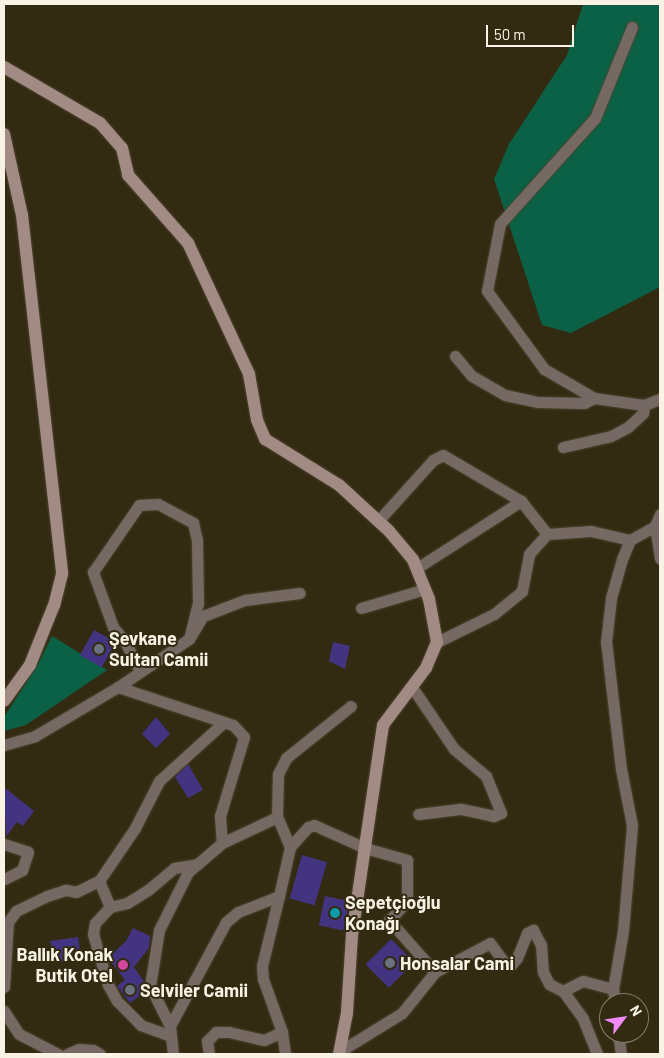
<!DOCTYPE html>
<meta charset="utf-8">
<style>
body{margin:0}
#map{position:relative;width:664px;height:1058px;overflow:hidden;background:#332a12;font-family:Barlow,sans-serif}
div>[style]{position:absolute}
.green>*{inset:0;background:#0a6145}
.building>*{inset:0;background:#433481;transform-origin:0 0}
.roads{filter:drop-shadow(0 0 1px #4f462f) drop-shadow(0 0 1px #4f462f)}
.minor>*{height:11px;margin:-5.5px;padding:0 5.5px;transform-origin:5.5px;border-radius:5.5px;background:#766964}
.secondary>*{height:12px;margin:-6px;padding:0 6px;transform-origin:6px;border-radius:6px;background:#a18b84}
.dots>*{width:14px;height:14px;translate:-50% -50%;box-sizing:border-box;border:2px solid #332a12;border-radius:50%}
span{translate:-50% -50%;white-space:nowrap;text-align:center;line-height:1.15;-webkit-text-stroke:4px #332a12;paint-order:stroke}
.poi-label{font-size:18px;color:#f8f3e4;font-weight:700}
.left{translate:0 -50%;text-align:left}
.right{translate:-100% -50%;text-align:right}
.frame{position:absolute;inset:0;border:5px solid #f8f3e4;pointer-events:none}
.north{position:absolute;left:599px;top:993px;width:50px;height:50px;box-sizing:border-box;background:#332a12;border:1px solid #827a66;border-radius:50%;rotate:59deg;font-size:14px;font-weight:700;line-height:20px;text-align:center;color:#f8f3e4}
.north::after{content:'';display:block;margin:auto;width:18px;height:22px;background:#f08bf5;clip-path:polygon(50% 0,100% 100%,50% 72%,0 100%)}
.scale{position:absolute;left:486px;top:25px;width:88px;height:22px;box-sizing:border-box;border:2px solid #f8f3e4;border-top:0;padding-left:6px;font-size:15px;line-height:18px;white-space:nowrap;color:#f8f3e4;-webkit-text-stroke:4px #332a12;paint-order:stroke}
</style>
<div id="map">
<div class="green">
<i style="clip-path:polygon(583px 4px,660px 4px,660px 287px,571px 333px,542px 325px,494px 179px,509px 144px,567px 55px)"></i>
<i style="clip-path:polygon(52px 636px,107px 670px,26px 725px,4px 731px,4px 717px,37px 666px)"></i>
</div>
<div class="building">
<i style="left:94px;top:630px;width:25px;height:29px;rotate:29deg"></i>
<i style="clip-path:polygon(333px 642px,350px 646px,345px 669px,329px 661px)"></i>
<i style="clip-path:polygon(156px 717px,170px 734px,156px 748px,142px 734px)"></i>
<i style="clip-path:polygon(188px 764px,203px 790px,188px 798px,175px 777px)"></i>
<i style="clip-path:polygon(4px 787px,34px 811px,23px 826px,17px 822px,6px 837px)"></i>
<i style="left:302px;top:855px;width:26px;height:45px;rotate:16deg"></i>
<i style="left:325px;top:896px;width:25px;height:30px;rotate:12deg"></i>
<i style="clip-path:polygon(133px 928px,150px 936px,149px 948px,134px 967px,143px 980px,145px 992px,130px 1003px,117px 986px,125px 980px,108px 958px,126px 941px)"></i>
<i style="clip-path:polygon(78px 937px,81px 957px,56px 963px,50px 941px)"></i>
<i style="left:391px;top:939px;width:33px;height:36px;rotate:45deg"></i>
</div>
<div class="roads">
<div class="minor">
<i style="left:632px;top:27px;width:98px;rotate:112.1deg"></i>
<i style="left:595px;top:118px;width:142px;rotate:131.9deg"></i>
<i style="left:500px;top:224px;width:68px;rotate:101deg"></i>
<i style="left:487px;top:291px;width:97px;rotate:53.8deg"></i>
<i style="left:544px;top:369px;width:58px;rotate:30.1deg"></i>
<i style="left:594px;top:398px;width:50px;rotate:8deg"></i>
<i style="left:644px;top:405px;width:17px;rotate:-21deg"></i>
<i style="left:455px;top:356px;width:26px;rotate:50deg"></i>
<i style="left:472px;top:376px;width:38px;rotate:30deg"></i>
<i style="left:505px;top:395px;width:34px;rotate:12deg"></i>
<i style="left:538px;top:402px;width:46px;rotate:1.2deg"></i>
<i style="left:584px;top:403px;width:11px;rotate:-27deg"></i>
<i style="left:563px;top:447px;width:49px;rotate:-12.9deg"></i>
<i style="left:611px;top:436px;width:19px;rotate:-28deg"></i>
<i style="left:628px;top:427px;width:21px;rotate:-43deg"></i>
<i style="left:643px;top:413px;width:8px;rotate:-83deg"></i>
<i style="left:378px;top:521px;width:82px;rotate:-48deg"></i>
<i style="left:433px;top:460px;width:11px;rotate:-27deg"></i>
<i style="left:443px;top:455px;width:91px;rotate:30.5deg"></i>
<i style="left:521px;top:501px;width:42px;rotate:51.8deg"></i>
<i style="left:655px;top:526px;width:33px;rotate:81deg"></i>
<i style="left:417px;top:568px;width:124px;rotate:-32.8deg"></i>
<i style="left:361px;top:608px;width:67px;rotate:-16.5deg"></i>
<i style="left:437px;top:642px;width:64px;rotate:-26.2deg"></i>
<i style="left:494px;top:614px;width:36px;rotate:-39deg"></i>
<i style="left:522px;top:591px;width:38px;rotate:-79deg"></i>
<i style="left:529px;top:554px;width:27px;rotate:-48deg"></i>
<i style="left:547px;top:534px;width:44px;rotate:-3.9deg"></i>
<i style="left:591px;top:531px;width:40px;rotate:13deg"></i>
<i style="left:140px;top:671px;width:34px;rotate:-117deg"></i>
<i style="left:125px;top:641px;width:18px;rotate:-131deg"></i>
<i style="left:113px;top:627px;width:59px;rotate:-110deg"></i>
<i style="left:93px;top:572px;width:81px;rotate:-55.5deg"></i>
<i style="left:139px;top:505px;width:19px;rotate:-3deg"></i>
<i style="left:158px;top:504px;width:40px;rotate:28deg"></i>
<i style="left:193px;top:523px;width:17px;rotate:77deg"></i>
<i style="left:197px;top:540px;width:63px;rotate:89.1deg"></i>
<i style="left:198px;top:603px;width:37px;rotate:104deg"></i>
<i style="left:118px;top:687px;width:86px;rotate:-34.1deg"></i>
<i style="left:189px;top:639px;width:27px;rotate:-59deg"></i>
<i style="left:203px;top:616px;width:45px;rotate:-20.9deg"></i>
<i style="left:245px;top:600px;width:55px;rotate:-7.3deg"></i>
<i style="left:412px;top:687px;width:75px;rotate:55.9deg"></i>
<i style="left:454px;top:749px;width:42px;rotate:40.2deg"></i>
<i style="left:486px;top:776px;width:40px;rotate:68deg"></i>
<i style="left:501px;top:813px;width:8px;rotate:157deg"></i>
<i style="left:494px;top:816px;width:35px;rotate:-168deg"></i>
<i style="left:460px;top:809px;width:42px;rotate:173.2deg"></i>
<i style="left:4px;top:745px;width:32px;rotate:-16deg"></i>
<i style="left:35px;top:736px;width:96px;rotate:-30.6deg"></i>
<i style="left:118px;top:687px;width:121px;rotate:18.3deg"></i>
<i style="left:233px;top:725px;width:16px;rotate:47deg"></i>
<i style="left:244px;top:737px;width:83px;rotate:106.9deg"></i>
<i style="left:220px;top:816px;width:27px;rotate:86deg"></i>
<i style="left:222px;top:843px;width:45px;rotate:139.5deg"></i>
<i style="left:188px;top:872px;width:65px;rotate:116.6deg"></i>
<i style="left:159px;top:930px;width:57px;rotate:99.1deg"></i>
<i style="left:150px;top:986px;width:45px;rotate:63.4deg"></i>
<i style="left:170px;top:1026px;width:28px;rotate:84deg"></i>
<i style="left:222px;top:843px;width:61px;rotate:-25.3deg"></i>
<i style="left:4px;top:844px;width:25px;rotate:18deg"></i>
<i style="left:28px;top:852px;width:19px;rotate:108deg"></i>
<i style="left:22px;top:870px;width:20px;rotate:153deg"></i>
<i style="left:290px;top:847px;width:33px;rotate:-113deg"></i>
<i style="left:277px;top:817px;width:43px;rotate:-88.7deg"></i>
<i style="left:278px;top:774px;width:18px;rotate:-63deg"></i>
<i style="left:286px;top:758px;width:83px;rotate:-38.7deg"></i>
<i style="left:279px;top:896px;width:72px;rotate:103.7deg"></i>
<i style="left:262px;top:966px;width:13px;rotate:86deg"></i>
<i style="left:263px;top:979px;width:56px;rotate:70.3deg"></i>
<i style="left:282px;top:1032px;width:22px;rotate:82deg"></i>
<i style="left:110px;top:907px;width:28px;rotate:-113deg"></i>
<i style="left:99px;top:881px;width:64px;rotate:-55.8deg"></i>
<i style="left:135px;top:828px;width:53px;rotate:-62.9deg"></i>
<i style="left:159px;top:781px;width:88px;rotate:-42.2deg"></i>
<i style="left:4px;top:987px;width:65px;rotate:-86.5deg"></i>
<i style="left:8px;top:922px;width:14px;rotate:-54deg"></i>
<i style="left:16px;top:911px;width:34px;rotate:-26deg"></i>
<i style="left:47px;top:896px;width:20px;rotate:-18deg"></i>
<i style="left:66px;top:890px;width:10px;rotate:11deg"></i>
<i style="left:76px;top:892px;width:25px;rotate:-26deg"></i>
<i style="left:563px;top:991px;width:34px;rotate:54deg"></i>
<i style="left:583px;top:1019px;width:38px;rotate:68deg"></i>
<i style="left:615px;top:1003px;width:14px;rotate:-98deg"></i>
<i style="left:613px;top:989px;width:59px;rotate:-80.2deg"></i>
<i style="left:623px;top:931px;width:106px;rotate:-85.1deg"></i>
<i style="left:632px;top:825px;width:57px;rotate:-101.1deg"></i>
<i style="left:621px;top:769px;width:128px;rotate:-96.7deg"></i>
<i style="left:606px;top:642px;width:44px;rotate:-83.5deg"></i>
<i style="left:611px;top:598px;width:41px;rotate:-74.2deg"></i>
<i style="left:622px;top:559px;width:21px;rotate:-67deg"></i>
<i style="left:630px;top:540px;width:29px;rotate:-29deg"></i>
<i style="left:655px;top:526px;width:13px;rotate:-67deg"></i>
<i style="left:4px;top:1011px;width:27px;rotate:57deg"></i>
<i style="left:19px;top:1034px;width:44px;rotate:27.1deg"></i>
<i style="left:170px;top:1026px;width:118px;rotate:-61.7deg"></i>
<i style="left:226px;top:922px;width:16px;rotate:-40deg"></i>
<i style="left:238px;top:912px;width:44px;rotate:-21.3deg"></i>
<i style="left:279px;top:896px;width:50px;rotate:-77.3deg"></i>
<i style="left:290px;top:847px;width:27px;rotate:-48deg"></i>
<i style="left:308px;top:827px;width:6px;rotate:-18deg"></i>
<i style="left:314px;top:825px;width:56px;rotate:24.3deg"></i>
<i style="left:365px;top:848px;width:44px;rotate:15.9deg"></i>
<i style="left:407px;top:860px;width:41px;rotate:90deg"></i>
<i style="left:407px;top:901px;width:26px;rotate:133deg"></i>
<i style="left:389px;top:920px;width:69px;rotate:48.5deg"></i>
<i style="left:618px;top:1033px;width:21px;rotate:82deg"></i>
<i style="left:171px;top:1036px;width:32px;rotate:-160deg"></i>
<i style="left:141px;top:1025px;width:34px;rotate:-135deg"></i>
<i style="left:117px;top:1001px;width:18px;rotate:-119deg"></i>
<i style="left:108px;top:985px;width:53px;rotate:-106.4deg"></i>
<i style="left:93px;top:934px;width:11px;rotate:-80deg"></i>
<i style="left:95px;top:923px;width:22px;rotate:-47deg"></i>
<i style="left:110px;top:907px;width:17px;rotate:-13deg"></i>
<i style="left:127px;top:903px;width:25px;rotate:-32deg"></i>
<i style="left:148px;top:890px;width:34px;rotate:-40deg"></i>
<i style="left:174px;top:868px;width:24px;rotate:-9deg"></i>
<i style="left:67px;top:1054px;width:13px;rotate:-23deg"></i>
<i style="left:79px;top:1049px;width:14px;rotate:4deg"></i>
<i style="left:93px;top:1050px;width:8px;rotate:30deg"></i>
<i style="left:209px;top:1054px;width:13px;rotate:-99deg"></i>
<i style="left:207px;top:1041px;width:13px;rotate:-45deg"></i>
<i style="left:216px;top:1032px;width:13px"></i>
<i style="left:229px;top:1032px;width:36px;rotate:13deg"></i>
<i style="left:264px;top:1040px;width:20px;rotate:-24deg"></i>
<i style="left:344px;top:1054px;width:4px;rotate:-117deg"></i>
<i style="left:342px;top:1050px;width:70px;rotate:-31.7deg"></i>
<i style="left:402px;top:1013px;width:53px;rotate:-51.2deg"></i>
<i style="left:435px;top:972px;width:62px;rotate:-27.8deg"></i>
<i style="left:490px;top:943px;width:22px;rotate:54deg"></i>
<i style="left:503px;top:961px;width:9px;rotate:27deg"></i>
<i style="left:511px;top:965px;width:9px;rotate:-49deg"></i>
<i style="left:517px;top:958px;width:27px;rotate:-68deg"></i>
<i style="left:527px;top:933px;width:7px;rotate:-27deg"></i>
<i style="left:533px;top:930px;width:17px;rotate:62deg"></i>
<i style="left:541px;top:945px;width:27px;rotate:86deg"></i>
<i style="left:543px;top:972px;width:13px;rotate:63deg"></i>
<i style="left:549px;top:984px;width:16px;rotate:27deg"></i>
<i style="left:563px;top:991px;width:22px;rotate:-27deg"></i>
<i style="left:583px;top:981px;width:31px;rotate:15deg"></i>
</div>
<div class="secondary">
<i style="left:4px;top:67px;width:111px;rotate:30.3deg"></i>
<i style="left:100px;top:123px;width:33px;rotate:49deg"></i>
<i style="left:122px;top:148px;width:28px;rotate:77deg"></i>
<i style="left:128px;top:175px;width:91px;rotate:48.6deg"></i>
<i style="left:188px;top:243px;width:145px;rotate:65deg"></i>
<i style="left:249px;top:374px;width:47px;rotate:80.1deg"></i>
<i style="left:257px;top:420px;width:21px;rotate:67deg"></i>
<i style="left:265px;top:439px;width:87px;rotate:31.9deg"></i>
<i style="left:339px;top:485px;width:68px;rotate:42.6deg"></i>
<i style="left:389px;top:531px;width:38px;rotate:50deg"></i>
<i style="left:413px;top:560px;width:42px;rotate:67.7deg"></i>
<i style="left:429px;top:599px;width:44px;rotate:79.5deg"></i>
<i style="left:437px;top:642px;width:28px;rotate:113deg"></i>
<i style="left:426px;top:668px;width:71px;rotate:127deg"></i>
<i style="left:383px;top:725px;width:212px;rotate:98.4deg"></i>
<i style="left:352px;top:935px;width:78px;rotate:93.7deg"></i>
<i style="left:347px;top:1013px;width:42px;rotate:101deg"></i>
<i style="left:4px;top:134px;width:83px;rotate:77.5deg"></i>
<i style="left:22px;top:215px;width:361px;rotate:83.6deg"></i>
<i style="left:62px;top:574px;width:32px;rotate:104deg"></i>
<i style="left:54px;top:605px;width:65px;rotate:111.8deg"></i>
<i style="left:30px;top:665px;width:44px;rotate:125.8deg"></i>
</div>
</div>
<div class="dots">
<i style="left:99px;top:649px;background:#6b7280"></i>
<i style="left:335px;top:913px;background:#0f9aa8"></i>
<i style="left:390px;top:963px;background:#6b7280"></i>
<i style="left:123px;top:965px;background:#d1479c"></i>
<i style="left:130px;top:990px;background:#6b7280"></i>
</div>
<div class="poi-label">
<span class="left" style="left:109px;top:649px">Şevkane<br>Sultan Camii</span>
<span class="left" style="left:345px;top:913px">Sepetçioğlu<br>Konağı</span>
<span class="right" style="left:113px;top:965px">Ballık Konak<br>Butik Otel</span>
<span class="left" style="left:400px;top:963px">Honsalar Cami</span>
<span class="left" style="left:140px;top:990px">Selviler Camii</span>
</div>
<div class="frame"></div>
<div class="north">N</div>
<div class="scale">50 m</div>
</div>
